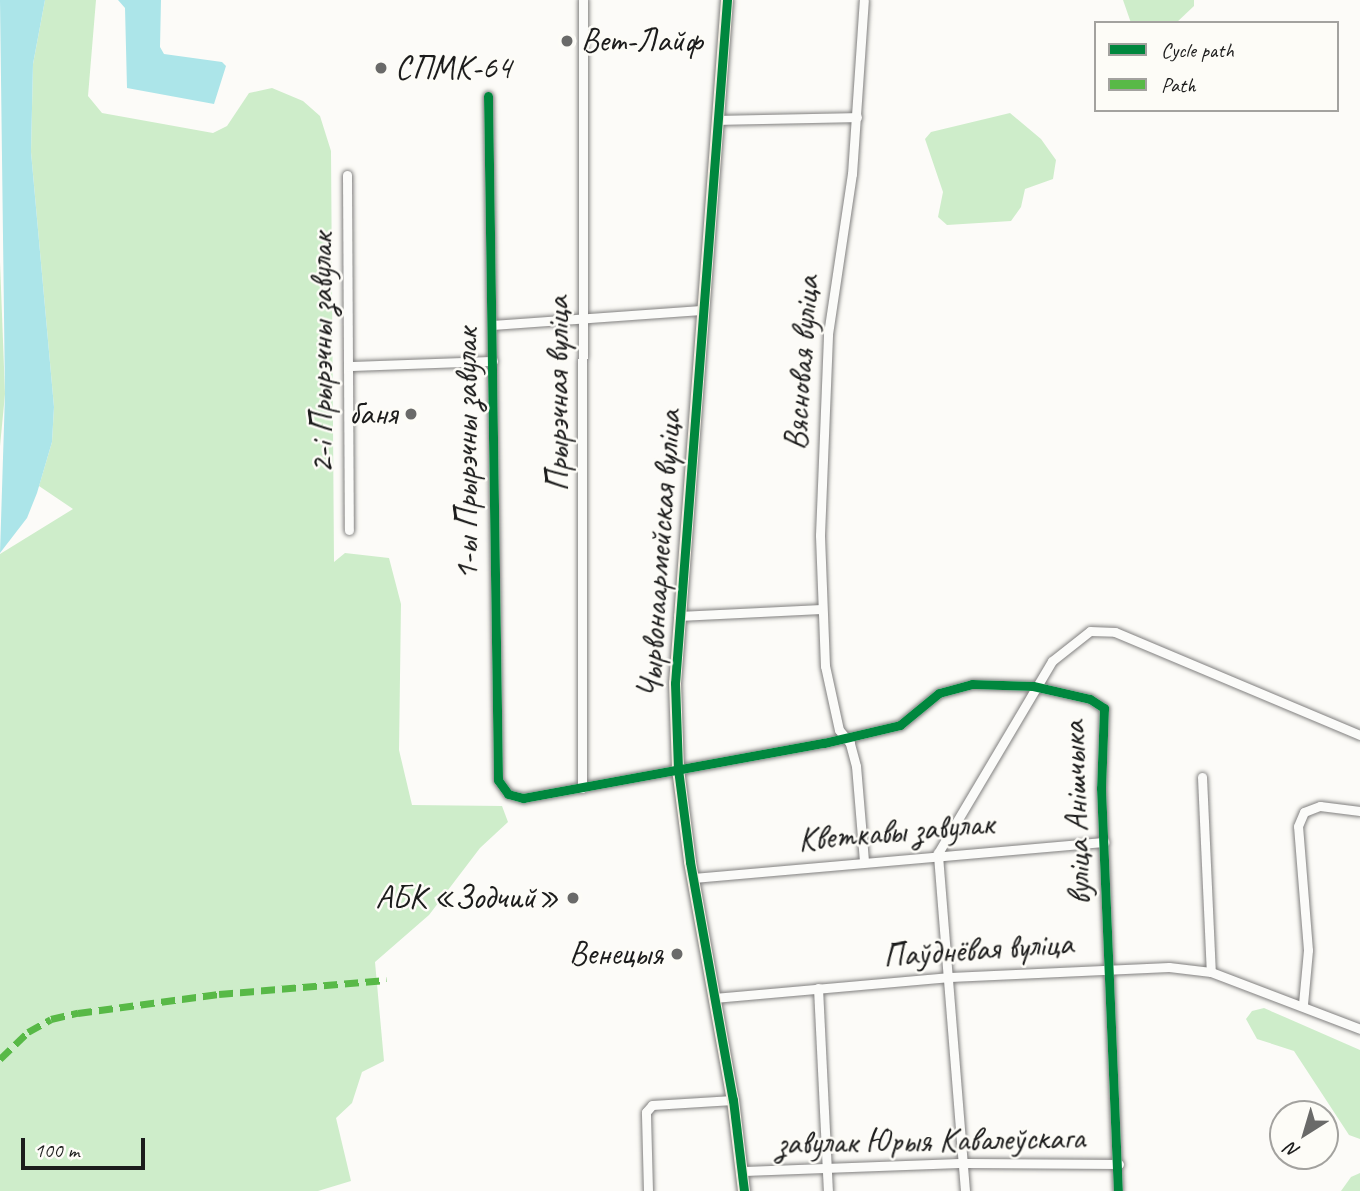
<!DOCTYPE html>
<meta charset="utf-8">
<style>
body{margin:0}
#map{position:relative;width:1360px;height:1191px;overflow:hidden;background:#fcfbf8;font-family:Caveat,sans-serif}
div>[style]{position:absolute}
.green>*{inset:0;background:#ceedca}
.water>*{inset:0;background:#ace5e9}
.roads{filter:drop-shadow(0 0 2px #81807f) drop-shadow(0 0 2px #81807f)}
.minor>*{height:9px;margin:-4.5px;padding:0 4.5px;transform-origin:4.5px;border-radius:4.5px;background:#fbfbf9}
.highway>*{height:12px;margin:-6px;padding:0 6px;transform-origin:6px;border-radius:6px;background:#eeeade}
.quiet>*{height:7px;margin-top:-3.5px;transform-origin:0;background:repeating-linear-gradient(90deg,#58b947 0 14px,transparent 0 21px)}
.cycleway>*{height:9px;margin:-4.5px;padding:0 4.5px;transform-origin:4.5px;border-radius:4.5px;background:#00873e}
.dots>*{width:19px;height:19px;translate:-50% -50%;box-sizing:border-box;border:4px solid #fdfcf7;border-radius:50%}
span{translate:-50% -50%;white-space:nowrap;text-align:center;line-height:1.15;-webkit-text-stroke:5px #fdfcf7;paint-order:stroke}
.poi-label{font-size:33px;color:#1c1c1c}
.left{translate:0 -50%;text-align:left}
.right{translate:-100% -50%;text-align:right}
.street-label{font-size:33px;color:#1c1c1c}
.legend{position:absolute;left:1094px;top:21px;width:245px;height:91px;box-sizing:border-box;background:#fdfcf7;border:2px solid #a3a29f;margin:0;padding:9px 12px;list-style:none;font-size:21px;color:#1c1c1c}
.legend li{display:flex;align-items:center;gap:14px;height:35px}
.legend b{width:35px;border:2px solid #a3a29f}
.north{position:absolute;left:1269px;top:1100px;width:70px;height:70px;box-sizing:border-box;background:#fdfcf7;border:2px solid #a3a29f;border-radius:50%;rotate:217deg;font-size:19px;font-weight:700;line-height:28px;text-align:center;color:#1c1c1c}
.north::after{content:'';display:block;margin:auto;width:24px;height:32px;background:#6a6a69;clip-path:polygon(50% 0,100% 100%,50% 72%,0 100%)}
.scale{position:absolute;left:21px;top:1138px;width:124px;height:32px;box-sizing:border-box;border:4px solid #1c1c1c;border-top:0;padding-left:9px;font-size:21px;line-height:24px;white-space:nowrap;color:#1c1c1c;-webkit-text-stroke:5px #fdfcf7;paint-order:stroke}
</style>
<div id="map">
<div class="green">
<i style="clip-path:polygon(45px 0,96px 0,88px 96px,102px 113px,213px 133px,227px 126px,249px 93px,272px 88px,303px 101px,320px 116px,331px 151px,334px 562px,345px 553px,389px 558px,401px 604px,399px 750px,412px 805px,502px 806px,508px 822px,480px 848px,429px 915px,375px 962px,384px 1061px,362px 1072px,352px 1103px,336px 1118px,351px 1181px,318px 1191px,0 1191px,0 554px,73px 509px,39px 486px,52px 442px,54px 407px,31px 152px,33px 64px)"></i>
<i style="clip-path:polygon(1123px 0,1194px 0,1194px 6px,1176px 23px,1131px 23px)"></i>
<i style="clip-path:polygon(1010px 113px,1041px 139px,1056px 160px,1053px 179px,1025px 189px,1021px 207px,1011px 221px,947px 225px,938px 217px,943px 192px,925px 139px,931px 132px)"></i>
<i style="clip-path:polygon(0 262px,5px 394px,0 446px)"></i>
<i style="clip-path:polygon(1264px 1008px,1360px 1050px,1360px 1139px,1349px 1135px,1294px 1051px,1257px 1039px,1246px 1019px,1252px 1011px)"></i>
<i style="clip-path:polygon(1360px 1173px,1360px 1191px,1341px 1191px,1351px 1177px)"></i>
</div>
<div class="water">
<i style="clip-path:polygon(0 0,45px 0,33px 64px,31px 152px,54px 407px,52px 442px,37px 493px,27px 518px,0 553px,5px 394px)"></i>
<i style="clip-path:polygon(118px 0,161px 0,160px 47px,164px 54px,222px 62px,226px 66px,214px 104px,127px 88px,125px 8px)"></i>
</div>
<div class="roads">
<div class="minor">
<i style="left:488px;top:96px;width:684px;rotate:89.16deg"></i>
<i style="left:498px;top:780px;width:17px;rotate:54deg"></i>
<i style="left:508px;top:794px;width:16px;rotate:15deg"></i>
<i style="left:523px;top:798px;width:306px;rotate:-10.4deg"></i>
<i style="left:824px;top:743px;width:78px;rotate:-13.3deg"></i>
<i style="left:900px;top:725px;width:50px;rotate:-39.4deg"></i>
<i style="left:939px;top:693px;width:34px;rotate:-15deg"></i>
<i style="left:972px;top:684px;width:61px;rotate:1.9deg"></i>
<i style="left:1033px;top:686px;width:58px;rotate:12.8deg"></i>
<i style="left:1090px;top:699px;width:17px;rotate:33deg"></i>
<i style="left:1104px;top:708px;width:80px;rotate:92.1deg"></i>
<i style="left:1101px;top:788px;width:403px;rotate:87.6deg"></i>
<i style="left:718px;top:120px;width:139px;rotate:-1.2deg"></i>
<i style="left:347px;top:175px;width:355px;rotate:89.7deg"></i>
<i style="left:493px;top:325px;width:211px;rotate:-4.1deg"></i>
<i style="left:349px;top:366px;width:144px;rotate:-2deg"></i>
<i style="left:678px;top:616px;width:144px;rotate:-2.8deg"></i>
<i style="left:1202px;top:777px;width:195px;rotate:87.4deg"></i>
<i style="left:582px;top:788px;width:788px;rotate:-89.93deg"></i>
<i style="left:864px;top:861px;width:95px;rotate:-94.8deg"></i>
<i style="left:856px;top:766px;width:24px;rotate:-105deg"></i>
<i style="left:850px;top:743px;width:17px;rotate:-130deg"></i>
<i style="left:839px;top:730px;width:66px;rotate:-102.3deg"></i>
<i style="left:825px;top:666px;width:131px;rotate:-92.2deg"></i>
<i style="left:820px;top:535px;width:201px;rotate:-87.7deg"></i>
<i style="left:828px;top:334px;width:162px;rotate:-81.5deg"></i>
<i style="left:852px;top:174px;width:174px;rotate:-86.1deg"></i>
<i style="left:692px;top:878px;width:414px;rotate:-5deg"></i>
<i style="left:818px;top:988px;width:203px;rotate:87.2deg"></i>
<i style="left:714px;top:998px;width:237px;rotate:-5.1deg"></i>
<i style="left:950px;top:977px;width:219px;rotate:-2.6deg"></i>
<i style="left:1169px;top:967px;width:42px;rotate:6.8deg"></i>
<i style="left:1211px;top:972px;width:160px;rotate:20.9deg"></i>
<i style="left:1303px;top:1004px;width:54px;rotate:-84.7deg"></i>
<i style="left:1308px;top:950px;width:124px;rotate:-94.6deg"></i>
<i style="left:1298px;top:826px;width:15px;rotate:-67deg"></i>
<i style="left:1304px;top:812px;width:17px;rotate:-21deg"></i>
<i style="left:1320px;top:806px;width:40px;rotate:7.1deg"></i>
<i style="left:744px;top:1171px;width:222px;rotate:-2.1deg"></i>
<i style="left:966px;top:1163px;width:153px;rotate:0.4deg"></i>
<i style="left:648px;top:1191px;width:79px;rotate:-91.5deg"></i>
<i style="left:646px;top:1112px;width:9px;rotate:-49deg"></i>
<i style="left:652px;top:1105px;width:81px;rotate:-3.5deg"></i>
<i style="left:965px;top:1191px;width:339px;rotate:-94.6deg"></i>
<i style="left:938px;top:853px;width:223px;rotate:-59.3deg"></i>
<i style="left:1052px;top:661px;width:48px;rotate:-38.3deg"></i>
<i style="left:1090px;top:631px;width:25px;rotate:2deg"></i>
<i style="left:1115px;top:632px;width:266px;rotate:22.8deg"></i>
</div>
<div class="highway">
<i style="left:727px;top:0;width:685px;rotate:94.35deg"></i>
<i style="left:675px;top:683px;width:86px;rotate:88deg"></i>
<i style="left:678px;top:769px;width:94px;rotate:82.6deg"></i>
<i style="left:690px;top:862px;width:242px;rotate:79.8deg"></i>
<i style="left:733px;top:1100px;width:92px;rotate:83.1deg"></i>
</div>
</div>
<div class="quiet">
<i style="left:0;top:1059px;width:39px;rotate:-44deg"></i>
<i style="left:28px;top:1032px;width:26px;rotate:-29deg"></i>
<i style="left:51px;top:1019px;width:28px;rotate:-13deg"></i>
<i style="left:78px;top:1013px;width:142px;rotate:-7.7deg"></i>
<i style="left:219px;top:994px;width:168px;rotate:-4.8deg"></i>
</div>
<div class="cycleway">
<i style="left:727px;top:0;width:685px;rotate:94.35deg"></i>
<i style="left:675px;top:683px;width:86px;rotate:88deg"></i>
<i style="left:678px;top:769px;width:94px;rotate:82.6deg"></i>
<i style="left:690px;top:862px;width:242px;rotate:79.8deg"></i>
<i style="left:733px;top:1100px;width:92px;rotate:83.1deg"></i>
<i style="left:488px;top:96px;width:684px;rotate:89.16deg"></i>
<i style="left:498px;top:780px;width:17px;rotate:54deg"></i>
<i style="left:508px;top:794px;width:16px;rotate:15deg"></i>
<i style="left:523px;top:798px;width:306px;rotate:-10.4deg"></i>
<i style="left:824px;top:743px;width:78px;rotate:-13.3deg"></i>
<i style="left:900px;top:725px;width:50px;rotate:-39.4deg"></i>
<i style="left:939px;top:693px;width:34px;rotate:-15deg"></i>
<i style="left:972px;top:684px;width:61px;rotate:1.9deg"></i>
<i style="left:1033px;top:686px;width:58px;rotate:12.8deg"></i>
<i style="left:1090px;top:699px;width:17px;rotate:33deg"></i>
<i style="left:1104px;top:708px;width:80px;rotate:92.1deg"></i>
<i style="left:1101px;top:788px;width:403px;rotate:87.6deg"></i>
</div>
<div class="dots">
<i style="left:567px;top:41px;background:#6a6a69"></i>
<i style="left:381px;top:68px;background:#6a6a69"></i>
<i style="left:411px;top:414px;background:#6a6a69"></i>
<i style="left:573px;top:898px;background:#6a6a69"></i>
<i style="left:677px;top:954px;background:#6a6a69"></i>
</div>
<div class="poi-label">
<span class="left" style="left:581px;top:41px">Вет-Лайф</span>
<span class="left" style="left:395px;top:68px">СПМК-64</span>
<span class="right" style="left:397px;top:414px">баня</span>
<span class="right" style="left:559px;top:898px">АБК «Зодчий»</span>
<span class="right" style="left:663px;top:954px">Венецыя</span>
</div>
<div class="street-label">
<span style="left:322px;top:353px;rotate:-90deg">2-і Прырэчны завулак</span>
<span style="left:802px;top:363px;rotate:-86deg">Вясновая вуліца</span>
<span style="left:558px;top:394px;rotate:-90deg">Прырэчная вуліца</span>
<span style="left:467px;top:454px;rotate:-90deg">1-ы Прырэчны завулак</span>
<span style="left:660px;top:554px;rotate:-86deg">Чырвонаармейская вуліца</span>
<span style="left:1077px;top:813px;rotate:-92deg">вуліца Анішчыка</span>
<span style="left:896px;top:832px;rotate:-5deg">Кветкавы завулак</span>
<span style="left:978px;top:950px;rotate:-4deg">Паўднёвая вуліца</span>
<span style="left:931px;top:1141px;rotate:-1deg">завулак Юрыя Кавалеўскага</span>
</div>
<ul class="legend">
<li><b style="height:9px;background:#00873e"></b>Cycle path</li>
<li><b style="height:9px;background:#58b947"></b>Path</li>
</ul>
<div class="north">N</div>
<div class="scale">100 m</div>
</div>
